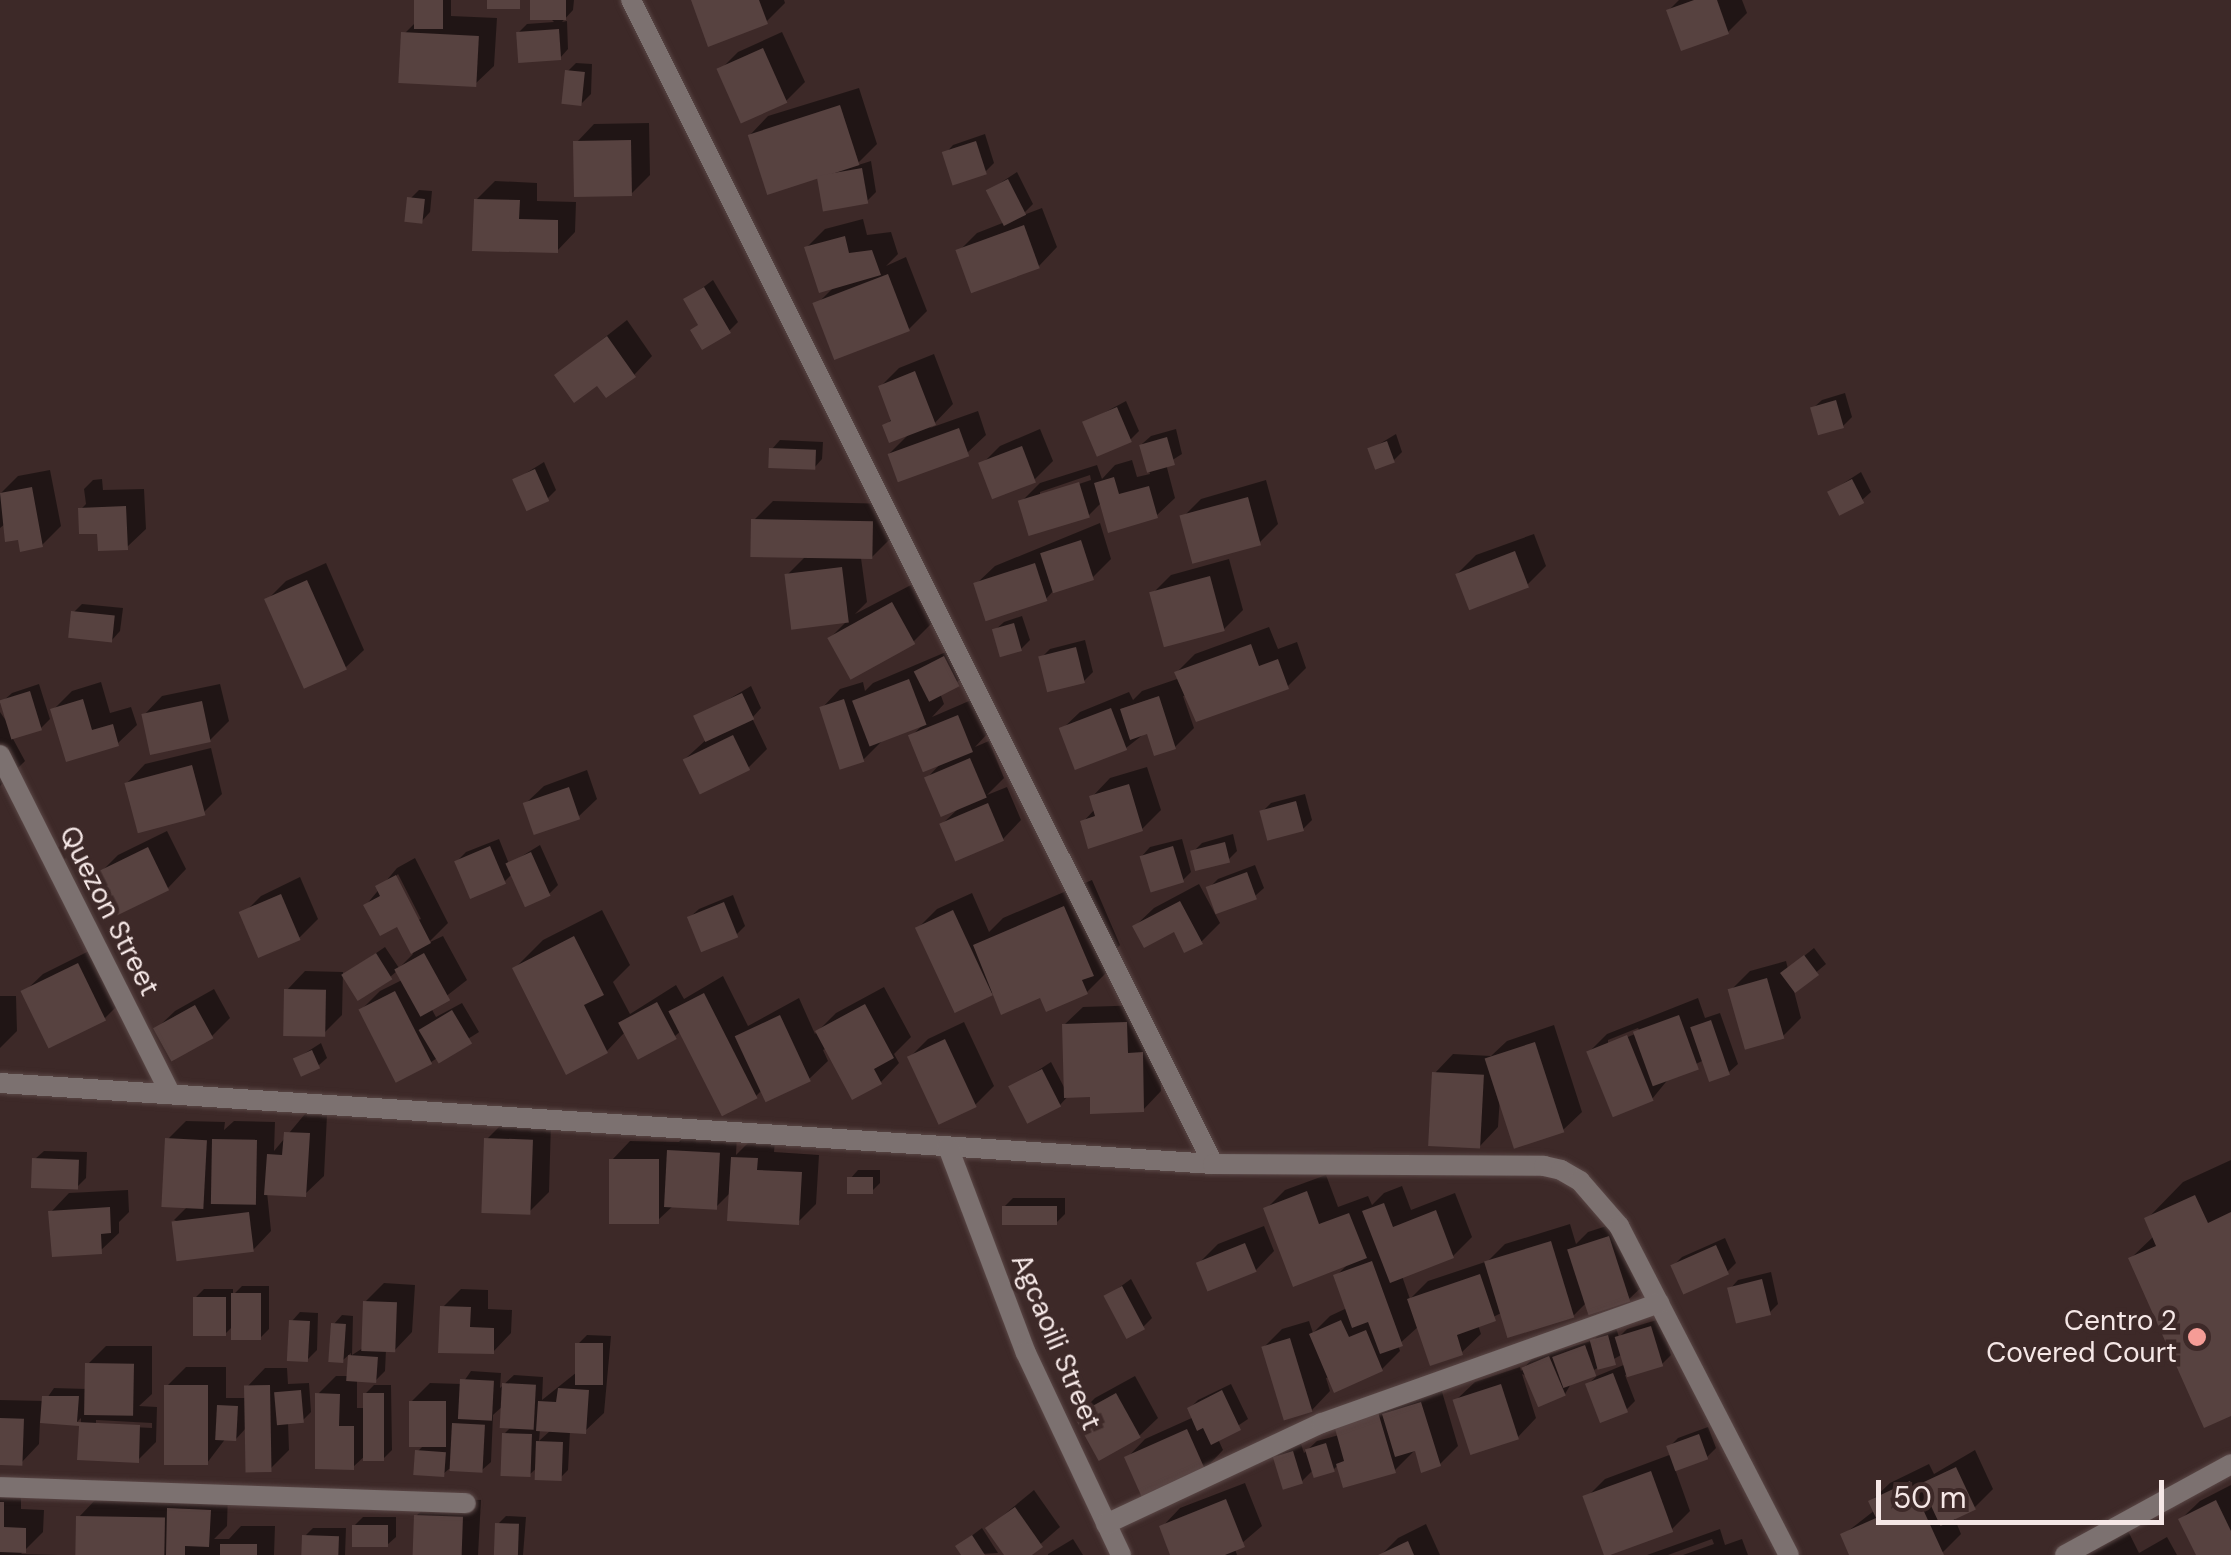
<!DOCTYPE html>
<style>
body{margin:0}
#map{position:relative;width:2231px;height:1555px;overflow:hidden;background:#3d2928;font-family:"DM Sans",sans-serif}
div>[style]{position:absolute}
.shadow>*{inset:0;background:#0007}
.building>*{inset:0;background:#574240;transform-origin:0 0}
.roads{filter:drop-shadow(0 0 2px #5a4746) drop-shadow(0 0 2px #5a4746)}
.minor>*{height:20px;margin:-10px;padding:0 10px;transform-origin:10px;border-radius:10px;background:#7c7170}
.dots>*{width:28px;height:28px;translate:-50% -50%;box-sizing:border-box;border:5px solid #3d2928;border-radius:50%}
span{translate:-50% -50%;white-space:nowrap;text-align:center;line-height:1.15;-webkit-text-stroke:9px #3d2928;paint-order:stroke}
.street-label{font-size:28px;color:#f5e7e6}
.poi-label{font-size:28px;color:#f5e7e6}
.right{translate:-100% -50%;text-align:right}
.scale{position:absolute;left:1876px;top:1480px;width:288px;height:45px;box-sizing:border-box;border:5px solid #f5e7e6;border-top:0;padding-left:12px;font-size:30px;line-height:35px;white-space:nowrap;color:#f5e7e6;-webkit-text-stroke:8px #3d2928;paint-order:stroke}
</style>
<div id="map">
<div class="shadow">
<i style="clip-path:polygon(417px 0,451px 0,451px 16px,497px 18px,494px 66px,475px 84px,404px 34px,417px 21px)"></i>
<i style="clip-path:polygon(533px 0,574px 0,573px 10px,562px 22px,567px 21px,568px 49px,560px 58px,518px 33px,527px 24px,554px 22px)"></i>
<i style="clip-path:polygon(694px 0,784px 0,785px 3px,766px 22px)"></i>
<i style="clip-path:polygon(1679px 0,1742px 0,1747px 13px,1728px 32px,1669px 10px)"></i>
<i style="clip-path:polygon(782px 32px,805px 82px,786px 101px,720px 70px,738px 52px)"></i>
<i style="clip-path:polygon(576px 63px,592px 64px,591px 94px,582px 103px,567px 72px)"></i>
<i style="clip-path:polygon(859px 88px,877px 144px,855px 166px,871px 161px,876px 192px,867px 201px,821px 182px,832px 171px,750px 135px,768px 116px)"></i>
<i style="clip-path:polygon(649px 123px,650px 175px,631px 194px,576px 143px,594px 124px)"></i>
<i style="clip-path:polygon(985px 134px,994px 163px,985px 172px,945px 154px,953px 145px)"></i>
<i style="clip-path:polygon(1017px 172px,1033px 204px,1021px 216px,1042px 208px,1057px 247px,1039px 266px,959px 251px,977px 233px,1005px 222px,988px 191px)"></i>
<i style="clip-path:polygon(495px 181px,537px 183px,537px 201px,576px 202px,575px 232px,557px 251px,476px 200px)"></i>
<i style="clip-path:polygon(419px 190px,432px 191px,430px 212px,422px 221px,410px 199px)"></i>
<i style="clip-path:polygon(863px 219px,867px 235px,891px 232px,898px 254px,886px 266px,906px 257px,927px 311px,909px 329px,816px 305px,835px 286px,807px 247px,825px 229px)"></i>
<i style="clip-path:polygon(713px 280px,738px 322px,729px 331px,700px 323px,686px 300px)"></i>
<i style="clip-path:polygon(627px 320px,652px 356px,634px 375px,557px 375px)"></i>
<i style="clip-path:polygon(934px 354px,953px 404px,930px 428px,978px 411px,986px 435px,967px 453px,889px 454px,911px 432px,885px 426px,893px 418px,881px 386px,899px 368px)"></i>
<i style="clip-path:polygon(1845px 393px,1852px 417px,1843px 426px,1813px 408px,1822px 400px)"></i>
<i style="clip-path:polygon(1126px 401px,1139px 431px,1130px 440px,1085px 423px)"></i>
<i style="clip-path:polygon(1040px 429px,1053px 461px,1034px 480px,982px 464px,1000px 446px)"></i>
<i style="clip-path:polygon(evenodd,1176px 429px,1182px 454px,1166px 464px,1175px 498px,1156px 516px,1102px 502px,1089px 515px,1021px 502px,1040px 483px,1097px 465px,1102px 479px,1115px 465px,1132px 460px,1137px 477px,1150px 474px,1142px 444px,1151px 436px,1176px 429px,1090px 475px,1091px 480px,1040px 497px,1040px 492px,1090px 475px)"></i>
<i style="clip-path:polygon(1396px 434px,1402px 452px,1394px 460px,1371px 449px)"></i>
<i style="clip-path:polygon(780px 440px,823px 442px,822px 459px,814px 468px,772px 449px)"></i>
<i style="clip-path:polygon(544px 462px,556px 490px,547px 499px,515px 480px)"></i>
<i style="clip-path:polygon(50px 470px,61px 526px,42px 545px,5px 524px,0 528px,0 494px,18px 476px)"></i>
<i style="clip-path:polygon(1861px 472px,1871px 492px,1862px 500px,1830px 492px)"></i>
<i style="clip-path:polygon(102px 479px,103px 490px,144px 489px,146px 529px,127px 547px,100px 531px,81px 509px,86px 504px,84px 489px,93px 480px)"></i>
<i style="clip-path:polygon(1266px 480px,1278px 524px,1260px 542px,1182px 518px,1201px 499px)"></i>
<i style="clip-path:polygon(773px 501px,891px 504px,890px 539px,871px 558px,861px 558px,867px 602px,855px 614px,911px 585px,932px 623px,913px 642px,830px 638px,847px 621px,787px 575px,806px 556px,754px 520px)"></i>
<i style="clip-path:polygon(1100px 523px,1111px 559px,1092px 578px,1054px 590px,1046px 599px,976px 584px,995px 566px)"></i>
<i style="clip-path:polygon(1534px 534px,1546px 566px,1527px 585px,1457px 574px,1476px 555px)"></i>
<i style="clip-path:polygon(1229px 559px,1243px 610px,1224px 629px,1152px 594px,1171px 575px)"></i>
<i style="clip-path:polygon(326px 563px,364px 650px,345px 668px,267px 600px,286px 581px)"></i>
<i style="clip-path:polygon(82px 604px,123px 608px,120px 631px,112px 640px,73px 613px)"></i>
<i style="clip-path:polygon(1022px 616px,1030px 640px,1021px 649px,995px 630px,1004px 622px)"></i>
<i style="clip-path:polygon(1269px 627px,1278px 649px,1297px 642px,1306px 668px,1287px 687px,1183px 696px,1194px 728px,1175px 747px,1149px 730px,1126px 748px,1061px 730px,1080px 712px,1129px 692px,1133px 700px,1142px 691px,1180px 678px,1177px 672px,1195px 654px)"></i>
<i style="clip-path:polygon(1085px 640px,1093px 672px,1084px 681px,1041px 658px,1050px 649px)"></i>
<i style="clip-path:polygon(953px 649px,966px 676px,940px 693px,944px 704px,932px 717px,976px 698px,990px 731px,975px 747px,989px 741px,1004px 778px,987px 795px,1007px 787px,1021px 820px,1003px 839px,942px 824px,960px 807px,927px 778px,942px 762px,911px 736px,924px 724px,883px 740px,863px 760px,822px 708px,840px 689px,863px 682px,865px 691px,873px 683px)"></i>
<i style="clip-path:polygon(101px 682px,110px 713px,131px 707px,137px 725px,118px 743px,53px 710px,72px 691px)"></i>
<i style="clip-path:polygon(39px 684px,50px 719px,41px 728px,12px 737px,25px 761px,0 786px,0 712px,11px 728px,3px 701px,12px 693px)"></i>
<i style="clip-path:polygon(220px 684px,229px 721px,210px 740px,144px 715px,162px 696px)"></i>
<i style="clip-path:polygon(751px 686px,761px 708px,752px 718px,767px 749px,748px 768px,685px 759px,707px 739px,697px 718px)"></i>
<i style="clip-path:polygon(211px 748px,222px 794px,204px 812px,127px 783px,145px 764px)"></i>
<i style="clip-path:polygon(1147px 767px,1161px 810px,1142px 829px,1083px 822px,1095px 809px,1092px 797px,1110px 778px)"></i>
<i style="clip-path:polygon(587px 770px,597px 799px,578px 817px,525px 804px,544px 786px)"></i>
<i style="clip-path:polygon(1305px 794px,1312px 820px,1303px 829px,1262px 812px,1271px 803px)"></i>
<i style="clip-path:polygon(167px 831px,186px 869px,168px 888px,99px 874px,118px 855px)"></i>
<i style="clip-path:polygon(1233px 834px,1237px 851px,1229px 859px,1193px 852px,1202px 843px)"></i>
<i style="clip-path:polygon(499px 839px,509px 864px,540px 845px,558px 885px,549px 894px,513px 873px,504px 882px,457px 861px,466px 852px)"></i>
<i style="clip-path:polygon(1182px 839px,1191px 872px,1183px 880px,1142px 856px,1150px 847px)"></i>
<i style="clip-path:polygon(evenodd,415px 858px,448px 923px,428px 943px,443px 936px,467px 980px,431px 1008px,436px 1017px,462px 1003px,479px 1032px,431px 1062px,362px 1009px,380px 991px,402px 980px,397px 971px,390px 977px,344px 975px,385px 947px,399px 968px,413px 954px,398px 923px,366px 905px,397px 868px,415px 858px,398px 874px,421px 919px,416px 921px,394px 878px,398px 874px)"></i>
<i style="clip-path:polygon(1255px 865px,1264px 888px,1255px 896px,1209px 888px,1218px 879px)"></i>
<i style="clip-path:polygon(300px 877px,318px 919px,300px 937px,261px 956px,243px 914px,261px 896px)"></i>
<i style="clip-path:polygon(1092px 880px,1120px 945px,1111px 955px,1115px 964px,1087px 992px,990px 993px,918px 928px,937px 909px,972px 893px,989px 932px,1003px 918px)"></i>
<i style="clip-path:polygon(1199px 884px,1220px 923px,1201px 942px,1175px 929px,1135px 926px,1154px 908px)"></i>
<i style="clip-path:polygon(733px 895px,745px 926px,736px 935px,690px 917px,699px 909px)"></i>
<i style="clip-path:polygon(602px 910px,630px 965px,613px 982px,630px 1014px,676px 985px,684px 999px,723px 976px,748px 1026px,799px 998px,815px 1034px,836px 1013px,884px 987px,911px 1037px,894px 1054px,899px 1063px,881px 1082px,827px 1048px,823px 1050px,828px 1061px,809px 1079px,762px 1090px,756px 1096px,681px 1031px,675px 1036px,625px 1032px,607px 1051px,568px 1071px,515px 968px,543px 940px)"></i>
<i style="clip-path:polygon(97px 947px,123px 1000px,105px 1018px,24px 992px,43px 974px)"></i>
<i style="clip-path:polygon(1814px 948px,1826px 964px,1794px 991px,1801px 1018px,1783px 1036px,1731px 990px,1750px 971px,1786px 961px,1788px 969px)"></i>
<i style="clip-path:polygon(305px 971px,343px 972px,342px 1015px,323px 1034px,287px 990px)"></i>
<i style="clip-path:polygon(214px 989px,230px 1018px,212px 1036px,156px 1029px,175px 1011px)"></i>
<i style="clip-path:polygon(0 996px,16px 996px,17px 1031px,0 1048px)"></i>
<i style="clip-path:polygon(evenodd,1698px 998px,1705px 1018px,1720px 1013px,1738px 1064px,1729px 1072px,1704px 1060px,1670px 1077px,1652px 1099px,1589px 1052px,1607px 1034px,1698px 998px,1638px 1028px,1640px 1032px,1608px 1045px,1608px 1040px,1638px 1028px)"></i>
<i style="clip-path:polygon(1145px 1005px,1146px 1035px,1160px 1035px,1161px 1091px,1143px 1110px,1092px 1094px,1069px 1095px,1060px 1105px,1011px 1088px,1051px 1062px,1066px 1091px,1064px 1025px,1083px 1007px)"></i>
<i style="clip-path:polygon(964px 1022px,994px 1086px,975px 1105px,910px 1057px,928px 1039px)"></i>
<i style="clip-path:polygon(1554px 1025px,1582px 1112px,1563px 1130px,1500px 1097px,1498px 1127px,1480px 1146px,1435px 1073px,1453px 1054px,1491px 1056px,1507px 1041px)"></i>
<i style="clip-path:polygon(321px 1043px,327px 1058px,318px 1066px,296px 1059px)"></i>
<i style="clip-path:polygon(305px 1114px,327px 1115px,324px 1176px,305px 1194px,267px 1192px,271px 1231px,253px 1250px,174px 1220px,188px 1206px,168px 1139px,186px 1121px,225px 1122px,224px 1130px,234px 1121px,275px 1122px,274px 1151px)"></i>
<i style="clip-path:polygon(505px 1121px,551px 1122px,549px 1192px,530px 1211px,486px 1140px)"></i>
<i style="clip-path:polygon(688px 1132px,737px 1135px,736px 1155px,752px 1139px,775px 1141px,774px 1152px,819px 1155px,816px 1204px,798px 1222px,732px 1191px,716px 1207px,674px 1205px,657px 1221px,612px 1160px,630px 1141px,679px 1142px)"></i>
<i style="clip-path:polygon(44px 1151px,87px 1152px,86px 1178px,77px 1187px,35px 1159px)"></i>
<i style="clip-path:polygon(2231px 1160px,2231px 1413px,2131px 1258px,2154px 1236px,2147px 1219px,2183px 1182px)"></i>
<i style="clip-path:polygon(858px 1170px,880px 1170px,880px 1183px,872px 1191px,850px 1179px)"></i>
<i style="clip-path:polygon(1326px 1175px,1338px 1207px,1368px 1196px,1372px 1205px,1384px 1193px,1402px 1186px,1411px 1210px,1455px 1193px,1472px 1237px,1453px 1256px,1402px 1276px,1410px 1299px,1428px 1281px,1488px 1261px,1505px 1244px,1570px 1224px,1576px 1244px,1588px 1232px,1628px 1219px,1647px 1282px,1628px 1300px,1586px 1303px,1573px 1316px,1501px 1313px,1478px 1325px,1481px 1334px,1462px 1352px,1419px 1326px,1398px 1345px,1400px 1351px,1382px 1369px,1326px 1378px,1330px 1391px,1312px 1410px,1263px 1348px,1282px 1329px,1309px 1321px,1313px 1333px,1330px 1316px,1347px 1308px,1336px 1276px,1349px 1263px,1266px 1209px,1285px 1190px)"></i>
<i style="clip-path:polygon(128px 1190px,129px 1212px,119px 1222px,119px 1233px,100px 1251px,51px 1212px,69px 1193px)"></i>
<i style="clip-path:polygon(1013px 1198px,1065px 1198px,1065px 1214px,1056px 1223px,1004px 1207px)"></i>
<i style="clip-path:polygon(1264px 1226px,1274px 1251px,1256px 1270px,1199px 1263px,1218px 1244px)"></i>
<i style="clip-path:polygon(1725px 1238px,1736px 1263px,1727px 1272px,1673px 1266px,1682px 1257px)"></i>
<i style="clip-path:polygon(1771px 1272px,1778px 1304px,1770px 1312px,1730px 1289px,1738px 1280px)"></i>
<i style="clip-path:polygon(1131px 1279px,1152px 1318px,1143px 1327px,1106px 1297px)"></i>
<i style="clip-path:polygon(384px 1283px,415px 1285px,412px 1332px,394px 1351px,386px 1350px,385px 1371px,376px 1380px,357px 1379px,357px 1408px,365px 1408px,365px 1394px,374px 1385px,391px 1385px,392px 1450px,384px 1458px,367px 1454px,353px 1467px,318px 1394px,336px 1376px,350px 1376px,351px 1353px,343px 1360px,334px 1324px,342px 1315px,353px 1316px,352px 1355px,363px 1348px,365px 1302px)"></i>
<i style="clip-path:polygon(242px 1286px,269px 1286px,269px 1329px,260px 1338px,234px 1325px,224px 1335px,195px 1298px,204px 1289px,233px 1289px,233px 1295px)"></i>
<i style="clip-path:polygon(461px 1289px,488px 1290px,488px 1309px,512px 1310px,511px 1333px,493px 1352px,442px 1308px)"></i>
<i style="clip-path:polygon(300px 1312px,318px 1313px,317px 1350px,308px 1359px,292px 1321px)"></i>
<i style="clip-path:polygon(1660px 1319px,1671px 1355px,1662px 1364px,1625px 1375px,1635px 1401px,1626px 1410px,1588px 1384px,1597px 1376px,1626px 1364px,1623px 1354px,1572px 1382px,1565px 1394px,1522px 1374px,1536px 1418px,1518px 1437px,1456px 1400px,1475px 1382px,1520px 1367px,1521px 1371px,1532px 1359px,1594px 1340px,1601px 1332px,1616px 1328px,1619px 1337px,1627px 1329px)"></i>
<i style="clip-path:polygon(evenodd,587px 1335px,611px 1336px,604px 1413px,585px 1431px,570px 1431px,568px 1470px,559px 1479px,538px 1467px,529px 1475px,504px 1434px,512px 1426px,504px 1405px,493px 1415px,491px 1462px,482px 1470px,449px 1469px,443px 1474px,418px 1451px,424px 1445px,411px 1402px,430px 1383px,462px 1384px,471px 1371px,501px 1373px,500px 1388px,514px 1375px,543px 1377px,542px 1400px,577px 1372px,578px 1344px,587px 1335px,540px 1429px,551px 1430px,539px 1441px,540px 1429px)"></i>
<i style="clip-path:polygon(evenodd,106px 1346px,152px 1346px,152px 1394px,139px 1406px,157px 1407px,156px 1442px,138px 1460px,80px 1458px,81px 1418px,76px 1423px,40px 1421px,39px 1444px,21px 1463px,0 1462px,0 1400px,45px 1401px,54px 1388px,87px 1389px,88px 1364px,106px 1346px,96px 1420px,152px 1423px,152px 1428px,96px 1425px,96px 1420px)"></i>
<i style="clip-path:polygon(186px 1367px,226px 1367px,226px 1398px,247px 1398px,247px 1387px,265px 1368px,287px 1368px,288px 1384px,309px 1383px,311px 1412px,302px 1421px,288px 1422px,289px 1450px,270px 1469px,247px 1427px,236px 1439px,226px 1438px,207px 1463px,167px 1386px)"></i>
<i style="clip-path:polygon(1135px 1376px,1158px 1418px,1139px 1436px,1077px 1416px,1095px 1398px)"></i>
<i style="clip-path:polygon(1231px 1384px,1248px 1419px,1218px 1439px,1223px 1450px,1205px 1469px,1127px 1458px,1145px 1439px,1194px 1417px,1190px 1408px,1198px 1400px)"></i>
<i style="clip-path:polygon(1440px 1385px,1458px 1446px,1440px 1464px,1417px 1448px,1395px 1470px,1339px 1464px,1333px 1470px,1314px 1469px,1301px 1482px,1276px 1457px,1285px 1448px,1301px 1444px,1304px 1453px,1317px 1441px,1339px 1435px,1355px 1407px)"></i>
<i style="clip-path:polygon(1708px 1427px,1716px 1448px,1707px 1457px,1675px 1469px,1690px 1511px,1672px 1529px,1586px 1498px,1605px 1479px,1672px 1454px,1669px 1447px,1678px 1438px)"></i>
<i style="clip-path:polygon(1975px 1450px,1993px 1489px,1974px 1508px,1954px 1517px,1961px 1534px,1943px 1552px,1852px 1555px,1843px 1535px,1875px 1510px,1871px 1501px,1890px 1483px,1929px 1464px,1934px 1474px)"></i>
<i style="clip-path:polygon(1245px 1483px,1262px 1526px,1235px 1549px,1237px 1555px,1173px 1555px,1162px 1527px,1180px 1508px)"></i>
<i style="clip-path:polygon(0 1485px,21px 1485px,21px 1509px,44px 1510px,43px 1532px,21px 1554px,58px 1555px,0 1555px)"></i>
<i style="clip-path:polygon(2231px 1485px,2231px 1555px,2199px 1555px,2181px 1519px,2200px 1501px)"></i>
<i style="clip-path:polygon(1034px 1490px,1060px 1527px,1028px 1555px,1007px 1555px,988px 1528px)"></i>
<i style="clip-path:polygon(228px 1492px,227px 1526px,214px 1539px,229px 1539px,241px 1526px,275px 1526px,274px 1555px,78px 1555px,79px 1517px,97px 1498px)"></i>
<i style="clip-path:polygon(435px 1498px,481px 1500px,478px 1555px,414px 1555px,416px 1516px)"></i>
<i style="clip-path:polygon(506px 1516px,526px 1517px,523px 1555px,496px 1555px,498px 1524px)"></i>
<i style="clip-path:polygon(363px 1517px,396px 1517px,396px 1537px,387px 1545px,354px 1526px)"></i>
<i style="clip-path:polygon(1426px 1524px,1440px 1555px,1381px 1555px,1398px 1538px)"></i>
<i style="clip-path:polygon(313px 1528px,346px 1528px,345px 1555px,304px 1555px,305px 1536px)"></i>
<i style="clip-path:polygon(982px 1528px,998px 1553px,964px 1555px,958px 1546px)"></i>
<i style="clip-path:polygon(1720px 1529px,1725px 1545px,1742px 1539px,1748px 1555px,1683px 1555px,1714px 1544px,1712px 1539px,1668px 1555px,1647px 1555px)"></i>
<i style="clip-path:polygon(2128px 1531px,2139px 1553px,2167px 1537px,2177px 1555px,2085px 1555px)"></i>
<i style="clip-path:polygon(1073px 1539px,1083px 1555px,1048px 1555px,1048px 1554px)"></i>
</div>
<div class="building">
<i style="left:414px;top:0;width:29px;height:29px"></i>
<i style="left:487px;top:0;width:33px;height:9px"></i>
<i style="left:530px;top:0;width:36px;height:20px"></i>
<i style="clip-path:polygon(691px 0,759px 0,768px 24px,708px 47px)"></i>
<i style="clip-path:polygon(1694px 0,1717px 0,1729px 34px,1681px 51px,1666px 10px)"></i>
<i style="left:559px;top:29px;width:31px;height:43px;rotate:86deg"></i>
<i style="left:401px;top:32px;width:78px;height:51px;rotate:3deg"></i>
<i style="left:763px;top:48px;width:60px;height:51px;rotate:66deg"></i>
<i style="left:565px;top:70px;width:20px;height:34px;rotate:6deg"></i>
<i style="left:840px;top:105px;width:63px;height:97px;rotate:72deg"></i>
<i style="left:631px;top:140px;width:56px;height:58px;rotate:89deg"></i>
<i style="left:976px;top:141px;width:35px;height:36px;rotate:72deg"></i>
<i style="left:862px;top:168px;width:36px;height:46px;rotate:80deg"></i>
<i style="left:1008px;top:179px;width:40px;height:25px;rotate:63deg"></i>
<i style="left:407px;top:197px;width:18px;height:25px;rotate:6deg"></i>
<i style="clip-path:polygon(474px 199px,520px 200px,519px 219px,558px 220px,558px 253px,472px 251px)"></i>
<i style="left:1024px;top:225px;width:46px;height:73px;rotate:70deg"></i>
<i style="clip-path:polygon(845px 236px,849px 253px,872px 250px,881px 275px,819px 293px,804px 247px)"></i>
<i style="left:888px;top:274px;width:61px;height:81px;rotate:69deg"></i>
<i style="clip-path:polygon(704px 287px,731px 333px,702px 350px,690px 330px,698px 325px,683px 299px)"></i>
<i style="clip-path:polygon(607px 336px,636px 377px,606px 398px,597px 386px,574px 403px,554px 375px)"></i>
<i style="clip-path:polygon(915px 371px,936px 425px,889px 443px,882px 425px,891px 421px,878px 386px)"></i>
<i style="left:1836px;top:400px;width:29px;height:27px;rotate:74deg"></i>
<i style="left:1117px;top:407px;width:38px;height:38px;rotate:67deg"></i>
<i style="left:959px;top:428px;width:30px;height:76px;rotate:70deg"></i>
<i style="left:1167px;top:437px;width:29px;height:29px;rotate:74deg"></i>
<i style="left:1387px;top:441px;width:23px;height:21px;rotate:70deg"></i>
<i style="left:1022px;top:446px;width:39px;height:47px;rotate:69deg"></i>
<i style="left:769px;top:448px;width:47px;height:20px;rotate:2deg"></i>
<i style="left:535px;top:469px;width:35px;height:25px;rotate:66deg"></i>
<i style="clip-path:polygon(1114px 477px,1119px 494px,1149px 486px,1158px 518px,1108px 533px,1094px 483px)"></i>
<i style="left:1852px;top:479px;width:27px;height:28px;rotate:63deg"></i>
<i style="left:1079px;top:482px;width:37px;height:64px;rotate:73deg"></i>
<i style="clip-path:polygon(32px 487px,43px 547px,20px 552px,18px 540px,5px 542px,0 493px)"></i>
<i style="left:1248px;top:497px;width:50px;height:71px;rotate:75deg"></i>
<i style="clip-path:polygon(126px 506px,128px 550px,98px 551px,97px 534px,79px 534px,78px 508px)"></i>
<i style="left:751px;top:519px;width:122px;height:38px;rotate:1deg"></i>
<i style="left:1081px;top:540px;width:42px;height:43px;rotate:72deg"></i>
<i style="left:1515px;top:551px;width:39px;height:64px;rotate:69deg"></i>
<i style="left:1035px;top:563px;width:40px;height:65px;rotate:72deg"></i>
<i style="left:842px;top:567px;width:56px;height:58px;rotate:83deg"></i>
<i style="left:1210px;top:576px;width:57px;height:63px;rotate:75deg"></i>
<i style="left:307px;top:580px;width:98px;height:47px;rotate:66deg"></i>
<i style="left:892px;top:602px;width:48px;height:74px;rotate:61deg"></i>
<i style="left:71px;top:611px;width:44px;height:27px;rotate:6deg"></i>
<i style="left:1014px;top:623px;width:29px;height:23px;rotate:74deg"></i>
<i style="clip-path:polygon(1251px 644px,1259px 666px,1278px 659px,1289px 689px,1196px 722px,1174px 672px)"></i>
<i style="left:1076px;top:647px;width:37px;height:39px;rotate:76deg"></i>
<i style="left:944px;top:656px;width:34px;height:34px;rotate:63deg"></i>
<i style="left:909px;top:679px;width:49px;height:61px;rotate:69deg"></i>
<i style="left:30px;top:691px;width:41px;height:32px;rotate:73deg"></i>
<i style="left:742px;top:693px;width:29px;height:54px;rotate:65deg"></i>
<i style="clip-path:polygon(1159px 696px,1176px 749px,1154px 756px,1147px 734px,1130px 740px,1120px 709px)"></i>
<i style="clip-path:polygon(83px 699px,92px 730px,113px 724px,119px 746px,66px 762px,50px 709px)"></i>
<i style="left:844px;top:699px;width:66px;height:26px;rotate:72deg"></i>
<i style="left:202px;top:701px;width:42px;height:62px;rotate:78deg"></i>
<i style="left:1111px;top:708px;width:45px;height:56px;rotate:69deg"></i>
<i style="left:958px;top:715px;width:40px;height:54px;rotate:68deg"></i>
<i style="left:733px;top:735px;width:39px;height:56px;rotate:64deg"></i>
<i style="left:970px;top:758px;width:43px;height:50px;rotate:67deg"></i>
<i style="left:192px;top:765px;width:52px;height:70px;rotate:75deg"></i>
<i style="clip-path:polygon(1129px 784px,1143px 831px,1088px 849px,1080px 821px,1095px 816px,1089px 796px)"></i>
<i style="left:569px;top:787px;width:34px;height:49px;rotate:71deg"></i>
<i style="left:1296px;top:801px;width:31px;height:38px;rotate:75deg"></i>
<i style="left:988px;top:803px;width:41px;height:53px;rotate:67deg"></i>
<i style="left:1225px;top:842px;width:21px;height:36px;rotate:76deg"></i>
<i style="left:490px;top:846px;width:41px;height:39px;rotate:67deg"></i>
<i style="left:1173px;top:846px;width:38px;height:35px;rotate:73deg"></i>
<i style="left:148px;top:847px;width:48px;height:58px;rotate:64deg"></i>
<i style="left:531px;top:852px;width:48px;height:28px;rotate:66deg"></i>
<i style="left:1247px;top:872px;width:29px;height:44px;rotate:70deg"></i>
<i style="clip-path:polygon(396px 875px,431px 943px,411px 954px,397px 927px,380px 936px,363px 905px,380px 896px,375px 886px)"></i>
<i style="left:281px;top:894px;width:50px;height:46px;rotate:67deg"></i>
<i style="clip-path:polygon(1180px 901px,1203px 944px,1184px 953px,1174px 932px,1144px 948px,1132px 926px)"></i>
<i style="left:724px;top:902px;width:38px;height:40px;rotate:68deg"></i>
<i style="clip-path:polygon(1064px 906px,1094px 976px,1082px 980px,1088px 994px,1046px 1012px,1040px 998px,1001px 1015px,973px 945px)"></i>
<i style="left:953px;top:910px;width:94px;height:42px;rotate:65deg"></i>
<i style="clip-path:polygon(574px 936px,604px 995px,584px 1005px,608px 1053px,566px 1075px,512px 968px)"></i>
<i style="left:376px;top:953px;width:31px;height:41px;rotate:58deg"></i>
<i style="left:424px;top:953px;width:54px;height:34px;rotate:61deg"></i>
<i style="left:1804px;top:955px;width:25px;height:30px;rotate:53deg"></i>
<i style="left:78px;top:963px;width:64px;height:64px;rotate:64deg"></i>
<i style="left:1767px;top:978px;width:63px;height:41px;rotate:74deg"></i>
<i style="left:284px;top:989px;width:42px;height:47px;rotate:1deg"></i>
<i style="left:395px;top:991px;width:82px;height:41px;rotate:63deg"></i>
<i style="left:704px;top:993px;width:118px;height:40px;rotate:63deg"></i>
<i style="left:657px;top:1002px;width:42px;height:44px;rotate:62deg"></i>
<i style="clip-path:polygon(865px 1004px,894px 1058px,874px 1069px,882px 1084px,852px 1100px,815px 1031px)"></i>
<i style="left:195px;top:1005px;width:38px;height:48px;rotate:61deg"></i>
<i style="left:452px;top:1010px;width:39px;height:39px;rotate:59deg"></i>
<i style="left:780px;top:1015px;width:73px;height:50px;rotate:65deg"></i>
<i style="left:1679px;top:1015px;width:58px;height:49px;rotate:70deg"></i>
<i style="left:1711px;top:1020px;width:58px;height:22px;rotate:71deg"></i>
<i style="clip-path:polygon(1127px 1022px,1128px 1053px,1143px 1052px,1144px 1112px,1090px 1114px,1090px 1097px,1064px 1098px,1062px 1024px)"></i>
<i style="left:1627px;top:1035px;width:71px;height:44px;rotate:68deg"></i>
<i style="left:945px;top:1039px;width:75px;height:42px;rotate:65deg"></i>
<i style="left:1535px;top:1042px;width:95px;height:53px;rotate:72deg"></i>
<i style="left:312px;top:1050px;width:20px;height:21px;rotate:66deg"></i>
<i style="left:1042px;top:1069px;width:42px;height:38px;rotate:63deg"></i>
<i style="left:1432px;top:1072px;width:52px;height:74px;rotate:3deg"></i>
<i style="clip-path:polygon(284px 1132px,310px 1133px,306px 1197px,264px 1195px,267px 1154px,282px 1155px)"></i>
<i style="left:165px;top:1138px;width:42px;height:69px;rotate:3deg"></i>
<i style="left:484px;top:1138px;width:49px;height:75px;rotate:2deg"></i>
<i style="left:212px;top:1139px;width:45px;height:65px;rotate:1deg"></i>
<i style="left:667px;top:1150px;width:53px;height:57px;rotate:3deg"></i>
<i style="clip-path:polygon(731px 1157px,758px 1158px,757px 1170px,802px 1172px,799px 1225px,727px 1221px)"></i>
<i style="left:32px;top:1158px;width:47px;height:30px;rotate:2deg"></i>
<i style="left:609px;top:1159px;width:50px;height:65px"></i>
<i style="left:873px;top:1177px;width:17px;height:26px;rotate:90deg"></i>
<i style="clip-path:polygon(1307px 1191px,1319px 1224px,1349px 1213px,1367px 1258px,1293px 1287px,1263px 1208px)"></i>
<i style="clip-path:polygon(2195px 1195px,2208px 1223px,2231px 1212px,2231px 1416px,2204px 1428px,2128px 1258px,2156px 1246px,2144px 1218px)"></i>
<i style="clip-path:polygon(1384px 1203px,1393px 1227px,1436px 1210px,1454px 1258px,1390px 1283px,1362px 1211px)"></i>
<i style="left:1002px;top:1206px;width:55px;height:19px"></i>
<i style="clip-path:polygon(110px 1207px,111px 1233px,101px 1234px,102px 1254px,52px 1257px,48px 1211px)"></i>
<i style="left:249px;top:1212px;width:40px;height:78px;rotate:83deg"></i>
<i style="left:1609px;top:1236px;width:69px;height:44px;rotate:72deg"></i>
<i style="left:1551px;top:1241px;width:80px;height:70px;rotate:73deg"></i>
<i style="left:1245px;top:1243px;width:31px;height:53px;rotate:68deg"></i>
<i style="left:1716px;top:1245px;width:32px;height:50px;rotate:66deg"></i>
<i style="clip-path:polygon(1372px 1261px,1403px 1346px,1380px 1354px,1368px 1322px,1352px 1328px,1333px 1275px)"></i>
<i style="clip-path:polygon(1480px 1274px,1496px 1321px,1457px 1335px,1463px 1355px,1430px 1366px,1407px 1299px)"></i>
<i style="left:1762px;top:1279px;width:37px;height:36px;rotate:76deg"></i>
<i style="left:1122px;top:1286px;width:49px;height:21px;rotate:62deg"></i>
<i style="left:261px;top:1293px;width:47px;height:30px;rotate:90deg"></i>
<i style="left:193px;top:1297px;width:33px;height:39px"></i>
<i style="left:363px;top:1301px;width:34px;height:50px;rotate:2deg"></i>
<i style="clip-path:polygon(440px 1306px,471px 1307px,470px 1327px,494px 1328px,494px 1354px,438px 1353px)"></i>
<i style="left:289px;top:1320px;width:21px;height:41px;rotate:3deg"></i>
<i style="clip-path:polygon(1341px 1320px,1349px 1337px,1366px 1330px,1383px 1371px,1334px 1393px,1309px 1334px)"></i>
<i style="left:331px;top:1323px;width:15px;height:39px;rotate:4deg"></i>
<i style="left:1651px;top:1326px;width:42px;height:38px;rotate:73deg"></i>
<i style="left:1608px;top:1335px;width:31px;height:19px;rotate:75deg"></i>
<i style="left:1290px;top:1338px;width:77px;height:30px;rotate:73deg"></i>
<i style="left:575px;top:1343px;width:28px;height:42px"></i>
<i style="left:1585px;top:1345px;width:33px;height:35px;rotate:70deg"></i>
<i style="left:348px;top:1355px;width:30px;height:26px;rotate:4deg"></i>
<i style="left:1549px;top:1356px;width:43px;height:30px;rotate:67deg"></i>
<i style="left:85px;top:1363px;width:49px;height:52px;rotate:1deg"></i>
<i style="left:1613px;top:1373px;width:42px;height:30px;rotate:69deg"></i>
<i style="left:460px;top:1379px;width:34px;height:40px;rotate:3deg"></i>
<i style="left:502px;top:1383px;width:34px;height:45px;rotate:3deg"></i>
<i style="left:1501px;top:1384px;width:58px;height:51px;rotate:72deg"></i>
<i style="left:164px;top:1385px;width:44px;height:80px"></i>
<i style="left:270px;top:1385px;width:87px;height:26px;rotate:89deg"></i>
<i style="clip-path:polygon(558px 1388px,589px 1390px,586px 1434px,536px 1431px,538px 1401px,556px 1402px)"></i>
<i style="left:301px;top:1390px;width:33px;height:27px;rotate:85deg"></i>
<i style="clip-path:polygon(1222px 1390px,1241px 1430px,1211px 1445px,1203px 1428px,1197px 1431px,1187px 1408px)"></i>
<i style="clip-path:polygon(315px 1393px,340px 1394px,339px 1426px,354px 1426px,354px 1470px,315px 1469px)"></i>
<i style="left:363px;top:1393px;width:21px;height:68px"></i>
<i style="left:1116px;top:1393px;width:51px;height:48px;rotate:61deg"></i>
<i style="clip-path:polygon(42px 1396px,79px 1396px,77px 1422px,140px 1425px,139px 1463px,77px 1460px,79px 1426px,40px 1423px)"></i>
<i style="left:409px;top:1401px;width:37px;height:46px"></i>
<i style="clip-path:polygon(1421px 1402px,1441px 1466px,1421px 1473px,1415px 1451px,1395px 1457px,1382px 1414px)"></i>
<i style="left:217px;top:1405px;width:21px;height:35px;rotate:3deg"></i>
<i style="clip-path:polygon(1378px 1412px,1396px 1473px,1343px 1488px,1336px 1464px,1344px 1461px,1334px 1425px)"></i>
<i style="left:0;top:1418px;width:24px;height:47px;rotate:2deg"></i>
<i style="left:452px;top:1423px;width:33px;height:48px;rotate:3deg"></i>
<i style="left:1187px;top:1429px;width:46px;height:69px;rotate:66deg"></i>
<i style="left:502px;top:1433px;width:30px;height:43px;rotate:2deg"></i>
<i style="left:1699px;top:1434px;width:27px;height:35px;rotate:70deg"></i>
<i style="left:536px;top:1441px;width:27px;height:39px;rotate:2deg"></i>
<i style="left:1326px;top:1443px;width:30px;height:22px;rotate:73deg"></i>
<i style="left:415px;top:1450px;width:31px;height:25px;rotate:4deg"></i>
<i style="left:1293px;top:1451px;width:34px;height:21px;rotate:73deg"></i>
<i style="left:1956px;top:1467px;width:47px;height:39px;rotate:65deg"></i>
<i style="left:1651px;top:1471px;width:65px;height:73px;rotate:70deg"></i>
<i style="clip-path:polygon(1910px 1481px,1944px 1555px,1849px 1555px,1840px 1534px,1876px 1518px,1868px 1501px)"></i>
<i style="clip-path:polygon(1226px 1499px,1245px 1547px,1225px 1555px,1170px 1555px,1159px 1526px)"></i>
<i style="clip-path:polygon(2216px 1500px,2231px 1531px,2231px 1555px,2196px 1555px,2178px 1519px)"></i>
<i style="clip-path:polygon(0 1502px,4px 1502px,4px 1527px,26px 1528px,26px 1553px,0 1552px)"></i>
<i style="clip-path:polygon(1015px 1507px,1043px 1547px,1032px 1555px,1004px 1555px,985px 1528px)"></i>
<i style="clip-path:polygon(167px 1508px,211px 1510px,209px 1547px,185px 1546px,185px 1555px,166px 1555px)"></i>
<i style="left:414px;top:1515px;width:49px;height:40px;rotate:2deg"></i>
<i style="left:76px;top:1516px;width:89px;height:39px;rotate:1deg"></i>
<i style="left:495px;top:1523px;width:24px;height:32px;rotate:2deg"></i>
<i style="left:352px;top:1525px;width:36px;height:22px"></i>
<i style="left:302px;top:1535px;width:37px;height:20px;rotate:2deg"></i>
<i style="clip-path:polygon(972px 1535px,985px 1555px,961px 1555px,955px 1546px)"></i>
<i style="clip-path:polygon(1408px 1541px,1414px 1555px,1378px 1555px)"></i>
<i style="left:220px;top:1544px;width:37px;height:11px"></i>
</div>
<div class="roads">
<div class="minor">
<i style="left:631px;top:0;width:1301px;rotate:63.43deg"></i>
<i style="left:0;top:755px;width:376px;rotate:63.3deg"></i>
<i style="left:0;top:1083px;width:1216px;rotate:3.82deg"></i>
<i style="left:1213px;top:1164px;width:331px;rotate:0.3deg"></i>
<i style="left:1544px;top:1166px;width:17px;rotate:13deg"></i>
<i style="left:1561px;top:1170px;width:22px;rotate:30deg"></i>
<i style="left:1580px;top:1181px;width:60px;rotate:49.1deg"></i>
<i style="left:1619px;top:1226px;width:370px;rotate:62.7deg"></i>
<i style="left:948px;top:1147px;width:220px;rotate:69.3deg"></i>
<i style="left:1026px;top:1353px;width:223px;rotate:64.8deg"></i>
<i style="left:0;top:1487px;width:466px;rotate:2deg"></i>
<i style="left:1106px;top:1524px;width:238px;rotate:-25.1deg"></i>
<i style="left:1322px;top:1423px;width:358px;rotate:-19.6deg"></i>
<i style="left:2065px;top:1555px;width:189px;rotate:-28.7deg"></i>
</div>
</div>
<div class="dots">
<i style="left:2197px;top:1337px;background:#f59c96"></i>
</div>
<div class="street-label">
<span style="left:109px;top:911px;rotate:63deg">Quezon Street</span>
<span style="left:1056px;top:1342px;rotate:67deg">Agcaoili Street</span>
</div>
<div class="poi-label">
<span class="right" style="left:2177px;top:1337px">Centro 2<br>Covered Court</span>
</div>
<div class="scale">50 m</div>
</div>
